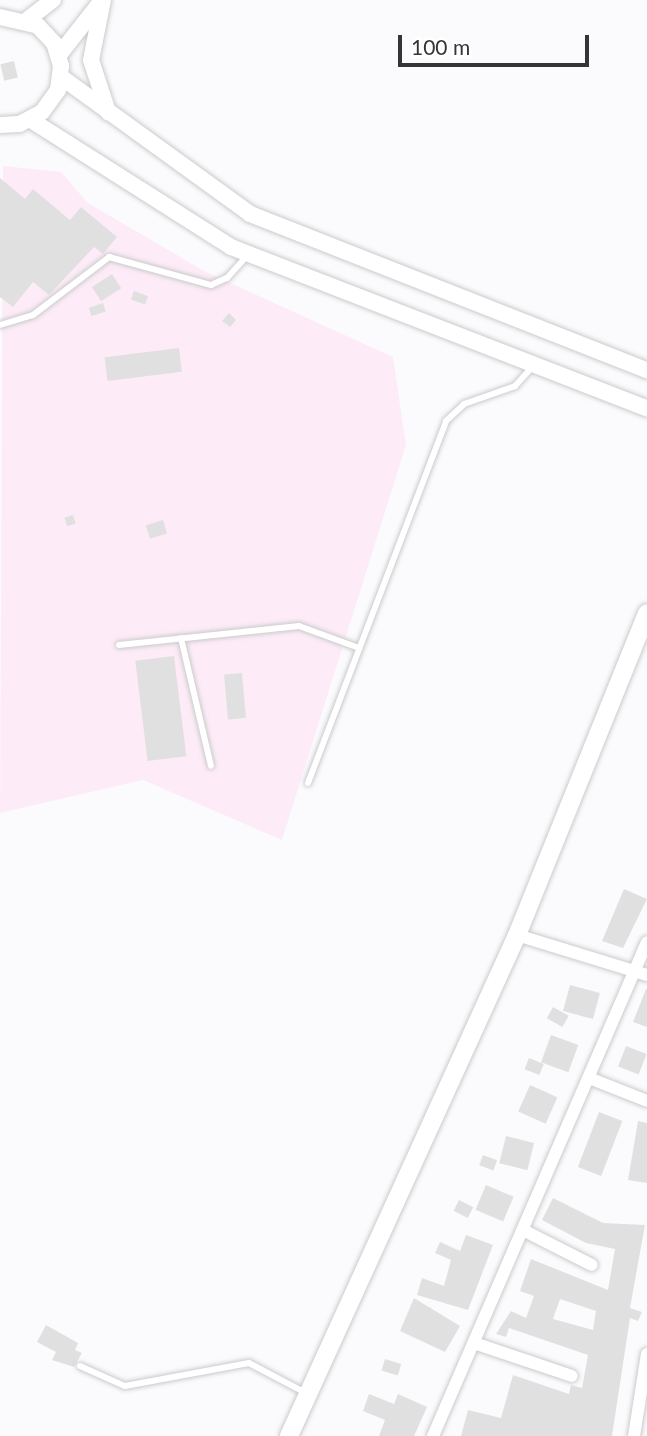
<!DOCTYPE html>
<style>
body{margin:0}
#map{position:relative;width:647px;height:1436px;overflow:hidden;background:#fbfbfd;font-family:Lato,sans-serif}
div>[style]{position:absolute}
.industrial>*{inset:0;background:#fdecf7}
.building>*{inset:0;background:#e1e0e1;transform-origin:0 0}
.roads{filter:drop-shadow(0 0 2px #cacbcc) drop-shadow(0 0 2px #cacbcc)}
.service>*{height:6px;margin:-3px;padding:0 3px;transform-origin:3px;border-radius:3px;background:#fff}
.minor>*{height:12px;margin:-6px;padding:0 6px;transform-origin:6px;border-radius:6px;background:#fff}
.tertiary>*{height:16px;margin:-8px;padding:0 8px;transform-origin:8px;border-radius:8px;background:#fff}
.secondary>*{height:18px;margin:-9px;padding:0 9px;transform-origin:9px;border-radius:9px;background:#fff}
span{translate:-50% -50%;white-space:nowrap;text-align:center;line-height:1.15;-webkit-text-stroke:5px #fff;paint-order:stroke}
.scale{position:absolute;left:398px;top:35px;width:191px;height:32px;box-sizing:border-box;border:4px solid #353535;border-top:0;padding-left:9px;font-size:21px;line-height:24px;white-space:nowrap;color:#353535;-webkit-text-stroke:5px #fff;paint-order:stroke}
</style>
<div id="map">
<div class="industrial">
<i style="clip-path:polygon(3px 166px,61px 172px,88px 203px,204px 271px,393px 357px,406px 445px,282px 840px,143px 780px,0 813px)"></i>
</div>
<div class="building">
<i style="left:14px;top:61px;width:17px;height:14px;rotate:77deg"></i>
<i style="clip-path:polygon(0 178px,25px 199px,33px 189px,70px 220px,81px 207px,117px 237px,103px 254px,94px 247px,49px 295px,33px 282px,13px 307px,0 297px)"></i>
<i style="left:112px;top:274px;width:17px;height:24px;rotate:57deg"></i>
<i style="left:134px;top:291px;width:15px;height:9px;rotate:20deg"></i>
<i style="left:103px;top:303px;width:9px;height:15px;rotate:72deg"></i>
<i style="clip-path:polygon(229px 313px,236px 320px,230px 327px,222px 321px)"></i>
<i style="left:179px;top:348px;width:24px;height:75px;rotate:83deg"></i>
<i style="left:73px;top:515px;width:9px;height:9px;rotate:72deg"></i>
<i style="left:163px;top:520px;width:14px;height:18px;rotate:73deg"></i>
<i style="left:174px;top:656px;width:101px;height:39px;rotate:83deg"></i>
<i style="left:242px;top:673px;width:45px;height:18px;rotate:85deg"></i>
<i style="clip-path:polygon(624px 889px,647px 899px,623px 948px,602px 941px)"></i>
<i style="left:570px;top:985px;width:31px;height:27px;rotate:15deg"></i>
<i style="clip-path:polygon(646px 989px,647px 989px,647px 1027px,633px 1022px)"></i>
<i style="left:553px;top:1007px;width:18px;height:13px;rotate:29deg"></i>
<i style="left:551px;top:1035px;width:29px;height:29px;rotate:20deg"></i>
<i style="left:626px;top:1046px;width:22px;height:22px;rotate:21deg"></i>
<i style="left:529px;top:1058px;width:16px;height:12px;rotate:22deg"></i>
<i style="left:530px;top:1085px;width:30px;height:29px;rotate:24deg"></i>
<i style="left:599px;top:1112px;width:25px;height:59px;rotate:21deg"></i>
<i style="clip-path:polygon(638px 1121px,647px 1123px,647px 1183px,628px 1180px)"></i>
<i style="left:506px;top:1136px;width:29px;height:28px;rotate:14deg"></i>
<i style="left:483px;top:1155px;width:15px;height:11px;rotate:20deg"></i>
<i style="left:486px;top:1185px;width:30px;height:27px;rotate:23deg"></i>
<i style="clip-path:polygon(evenodd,553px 1198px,603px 1223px,645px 1225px,630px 1308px,642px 1312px,638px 1321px,630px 1318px,612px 1436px,461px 1436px,468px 1410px,501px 1418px,513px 1375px,569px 1394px,571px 1385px,582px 1388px,588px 1355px,509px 1328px,506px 1337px,496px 1334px,511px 1311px,526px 1318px,534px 1296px,520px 1291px,531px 1259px,608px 1290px,615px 1249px,586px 1243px,542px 1220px,553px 1198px,560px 1299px,596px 1311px,593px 1330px,553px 1319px,560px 1299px)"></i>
<i style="left:459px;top:1200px;width:16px;height:12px;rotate:27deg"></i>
<i style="clip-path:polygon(466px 1235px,493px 1245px,468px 1310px,417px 1295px,422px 1278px,444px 1286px,451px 1260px,435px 1253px,440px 1242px,460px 1251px)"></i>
<i style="clip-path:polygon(414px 1298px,460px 1326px,445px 1352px,400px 1331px)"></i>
<i style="clip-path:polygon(46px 1325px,78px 1343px,75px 1350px,82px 1353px,74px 1367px,52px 1360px,56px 1352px,37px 1342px)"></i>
<i style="left:385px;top:1359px;width:17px;height:12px;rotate:17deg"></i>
<i style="clip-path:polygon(369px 1394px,394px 1404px,398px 1394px,427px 1407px,414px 1436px,379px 1436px,385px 1420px,363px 1411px)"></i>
</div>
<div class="roads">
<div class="service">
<i style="left:0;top:325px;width:34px;rotate:-17deg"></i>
<i style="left:33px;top:315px;width:96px;rotate:-37.3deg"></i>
<i style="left:109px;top:257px;width:106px;rotate:15.4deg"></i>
<i style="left:211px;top:285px;width:17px;rotate:-24deg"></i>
<i style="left:227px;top:278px;width:30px;rotate:-48deg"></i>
<i style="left:181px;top:638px;width:131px;rotate:76.8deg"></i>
<i style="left:119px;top:645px;width:181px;rotate:-6deg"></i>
<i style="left:299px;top:626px;width:64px;rotate:20.1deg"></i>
<i style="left:308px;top:783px;width:387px;rotate:-69.1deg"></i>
<i style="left:446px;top:421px;width:25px;rotate:-43deg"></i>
<i style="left:464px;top:404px;width:54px;rotate:-19.4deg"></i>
<i style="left:515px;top:386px;width:25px;rotate:-48deg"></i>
<i style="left:80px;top:1366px;width:49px;rotate:24deg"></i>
<i style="left:125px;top:1386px;width:126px;rotate:-10.5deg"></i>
<i style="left:249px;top:1363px;width:64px;rotate:27.8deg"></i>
</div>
<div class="minor">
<i style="left:517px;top:935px;width:136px;rotate:17.1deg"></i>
<i style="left:589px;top:1078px;width:62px;rotate:21.6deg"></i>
<i style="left:523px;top:1230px;width:77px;rotate:26.9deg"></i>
<i style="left:474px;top:1343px;width:103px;rotate:18.6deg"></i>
<i style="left:433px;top:1436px;width:538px;rotate:-66.58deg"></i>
<i style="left:634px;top:1436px;width:83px;rotate:-81deg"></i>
</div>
<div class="tertiary">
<i style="left:103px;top:0;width:61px;rotate:101.3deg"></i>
<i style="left:91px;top:60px;width:55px;rotate:71.9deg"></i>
<i style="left:0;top:17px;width:39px;rotate:13deg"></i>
<i style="left:38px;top:26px;width:23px;rotate:47deg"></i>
<i style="left:54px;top:43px;width:24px;rotate:73deg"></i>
<i style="left:61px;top:66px;width:24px;rotate:97deg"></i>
<i style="left:58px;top:90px;width:27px;rotate:126deg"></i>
<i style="left:42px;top:112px;width:26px;rotate:152deg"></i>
<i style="left:19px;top:124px;width:19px;rotate:177deg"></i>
<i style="left:27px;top:20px;width:33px;rotate:-38deg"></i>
<i style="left:59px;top:55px;width:65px;rotate:-51.9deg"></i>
<i style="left:61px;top:77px;width:233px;rotate:35.9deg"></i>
<i style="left:250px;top:214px;width:427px;rotate:21.5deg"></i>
<i style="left:31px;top:120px;width:237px;rotate:32.4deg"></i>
<i style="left:231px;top:247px;width:446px;rotate:21.2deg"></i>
</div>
<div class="secondary">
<i style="left:289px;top:1436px;width:550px;rotate:-65.53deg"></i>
<i style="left:517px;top:935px;width:347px;rotate:-68deg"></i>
</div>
</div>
<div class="scale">100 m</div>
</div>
